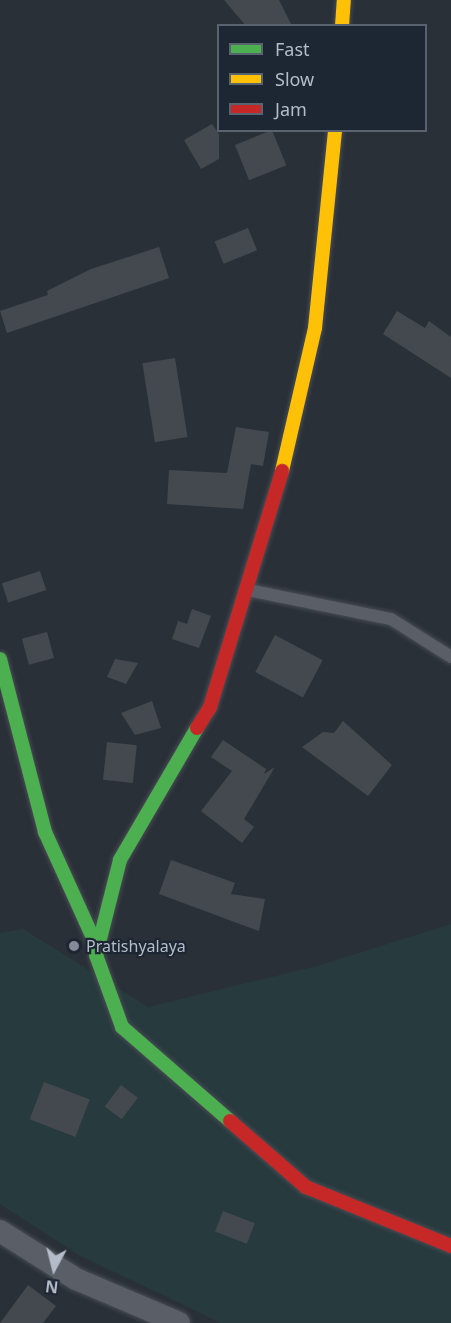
<!DOCTYPE html>
<style>
body{margin:0}
#map{position:relative;width:451px;height:1323px;overflow:hidden;background:#2a3038;font-family:"Noto Sans",sans-serif}
div>[style]{position:absolute}
.green>*{inset:0;background:#273a3e}
.building>*{inset:0;background:#444950;transform-origin:0 0}
.roads{filter:drop-shadow(0 0 2px #484c53) drop-shadow(0 0 2px #484c53)}
.lane>*{height:12px;margin:-6px;padding:0 6px;transform-origin:6px;border-radius:6px;background:#5a5e66}
.street>*{height:22px;margin:-11px;padding:0 11px;transform-origin:11px;border-radius:11px;background:#5a5e66}
.fast>*{height:14px;margin:-7px;padding:0 7px;transform-origin:7px;border-radius:7px;background:#4caf50}
.slow>*{height:14px;margin:-7px;padding:0 7px;transform-origin:7px;border-radius:7px;background:#ffc107}
.jam>*{height:14px;margin:-7px;padding:0 7px;transform-origin:7px;border-radius:7px;background:#c62828}
.dots>*{width:16px;height:16px;translate:-50% -50%;box-sizing:border-box;border:3px solid #1d2633;border-radius:50%}
span{translate:-50% -50%;white-space:nowrap;text-align:center;line-height:1.15;-webkit-text-stroke:4.5px #1d2633;paint-order:stroke}
.poi-label{font-size:16px;color:#b4bcc9}
.left{translate:0 -50%;text-align:left}
.legend{position:absolute;left:217px;top:24px;width:210px;height:108px;box-sizing:border-box;background:#1d2633;border:2px solid #59626f;margin:0;padding:8px 10px;list-style:none;font-size:18px;color:#b4bcc9}
.legend li{display:flex;align-items:center;gap:12px;height:30px}
.legend b{width:30px;border:2px solid #59626f}
.north{position:absolute;left:24px;top:1239px;width:60px;height:60px;-webkit-text-stroke:4px #1d2633;paint-order:stroke;rotate:187deg;font-size:16px;font-weight:700;line-height:24px;text-align:center;color:#b4bcc9}
.north::after{content:'';display:block;margin:auto;width:21px;height:27px;background:#b4bcc9;clip-path:polygon(50% 0,100% 100%,50% 72%,0 100%)}
</style>
<div id="map">
<div class="green">
<i style="clip-path:polygon(451px 924px,451px 1323px,221px 1323px,79px 1255px,0 1204px,0 933px,23px 929px,148px 1007px,317px 966px)"></i>
</div>
<div class="building">
<i style="clip-path:polygon(224px 0,279px 0,292px 26px,246px 26px)"></i>
<i style="clip-path:polygon(212px 124px,219px 134px,219px 159px,201px 169px,184px 140px)"></i>
<i style="left:272px;top:130px;width:38px;height:40px;rotate:68deg"></i>
<i style="left:248px;top:228px;width:24px;height:36px;rotate:68deg"></i>
<i style="clip-path:polygon(159px 247px,169px 278px,7px 333px,0 311px,48px 295px,47px 291px,91px 269px)"></i>
<i style="clip-path:polygon(397px 311px,425px 328px,429px 321px,451px 337px,451px 378px,383px 334px)"></i>
<i style="left:175px;top:358px;width:80px;height:33px;rotate:81deg"></i>
<i style="clip-path:polygon(236px 427px,269px 432px,263px 466px,251px 464px,243px 509px,167px 504px,169px 470px,227px 473px)"></i>
<i style="left:40px;top:571px;width:20px;height:40px;rotate:72deg"></i>
<i style="clip-path:polygon(192px 609px,211px 616px,199px 648px,172px 639px,178px 621px,187px 624px)"></i>
<i style="left:47px;top:632px;width:27px;height:26px;rotate:75deg"></i>
<i style="left:275px;top:635px;width:54px;height:42px;rotate:28deg"></i>
<i style="clip-path:polygon(115px 659px,138px 663px,126px 684px,107px 677px)"></i>
<i style="clip-path:polygon(152px 701px,161px 728px,135px 735px,121px 713px)"></i>
<i style="clip-path:polygon(343px 721px,392px 765px,368px 796px,302px 747px,323px 732px,334px 733px)"></i>
<i style="clip-path:polygon(223px 740px,266px 769px,264px 774px,275px 767px,244px 819px,254px 827px,242px 843px,201px 811px,232px 771px,211px 757px)"></i>
<i style="left:107px;top:742px;width:30px;height:38px;rotate:6deg"></i>
<i style="clip-path:polygon(171px 860px,235px 883px,231px 894px,265px 899px,259px 931px,159px 894px)"></i>
<i style="left:44px;top:1082px;width:49px;height:40px;rotate:21deg"></i>
<i style="left:121px;top:1085px;width:21px;height:27px;rotate:37deg"></i>
<i style="left:223px;top:1211px;width:34px;height:22px;rotate:21deg"></i>
<i style="clip-path:polygon(28px 1285px,56px 1306px,43px 1323px,0 1323px)"></i>
</div>
<div class="roads">
<div class="lane">
<i style="left:248px;top:590px;width:146px;rotate:11.5deg"></i>
<i style="left:391px;top:619px;width:71px;rotate:32.3deg"></i>
</div>
<div class="street">
<i style="left:0;top:1231px;width:90px;rotate:32.3deg"></i>
<i style="left:76px;top:1279px;width:112px;rotate:23.1deg"></i>
</div>
<div class="fast">
<i style="left:0;top:659px;width:179px;rotate:75.4deg"></i>
<i style="left:45px;top:832px;width:121px;rotate:65.6deg"></i>
<i style="left:197px;top:728px;width:153px;rotate:120.3deg"></i>
<i style="left:120px;top:860px;width:98px;rotate:104.2deg"></i>
<i style="left:96px;top:955px;width:77px;rotate:70.1deg"></i>
<i style="left:122px;top:1027px;width:143px;rotate:41deg"></i>
</div>
<div class="slow">
<i style="left:342px;top:26px;width:26px;rotate:-86deg"></i>
<i style="left:282px;top:471px;width:147px;rotate:-77deg"></i>
<i style="left:315px;top:328px;width:199px;rotate:-84.2deg"></i>
</div>
<div class="jam">
<i style="left:197px;top:728px;width:25px;rotate:-58deg"></i>
<i style="left:210px;top:707px;width:247px;rotate:-73deg"></i>
<i style="left:230px;top:1121px;width:101px;rotate:41deg"></i>
<i style="left:306px;top:1187px;width:157px;rotate:22.1deg"></i>
</div>
</div>
<div class="dots">
<i style="left:74px;top:946px;background:#848b96"></i>
</div>
<div class="poi-label">
<span class="left" style="left:86px;top:946px">Pratishyalaya</span>
</div>
<ul class="legend">
<li><b style="height:8px;background:#4caf50"></b>Fast</li>
<li><b style="height:8px;background:#ffc107"></b>Slow</li>
<li><b style="height:8px;background:#c62828"></b>Jam</li>
</ul>
<div class="north">N</div>
</div>
